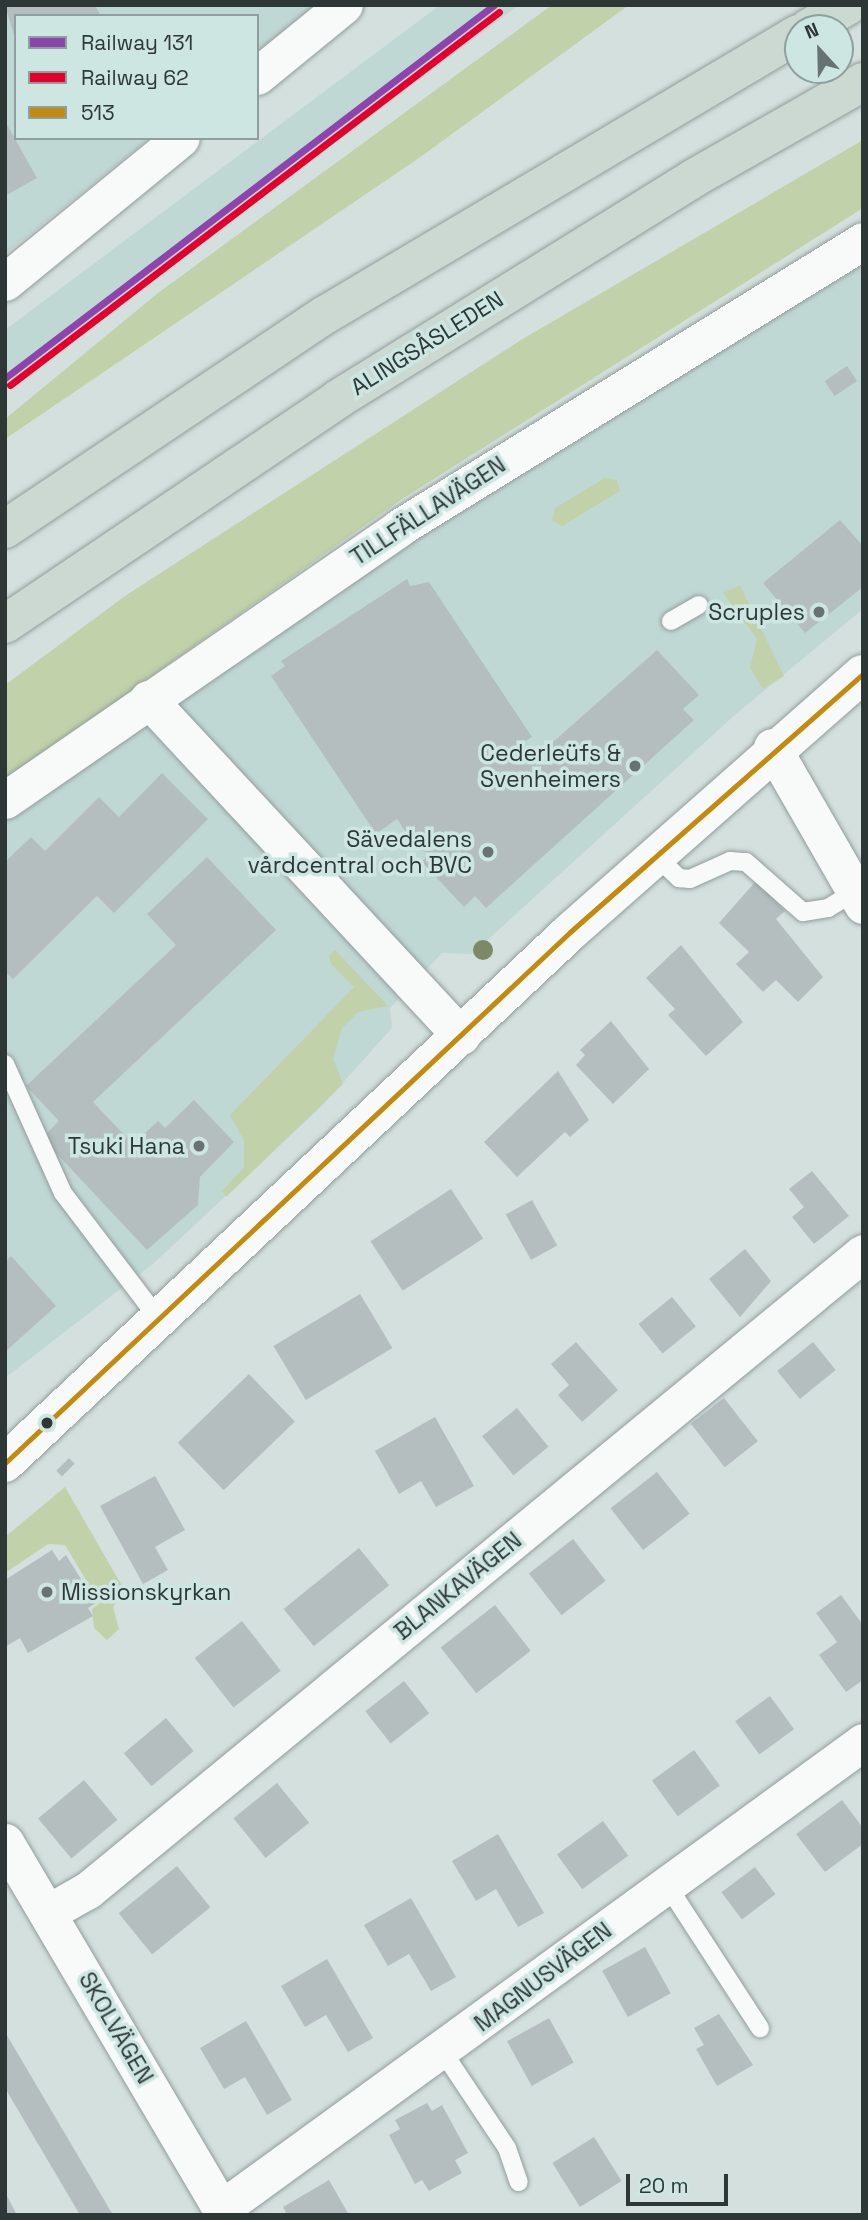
<!DOCTYPE html>
<meta charset="utf-8">
<style>
body{margin:0}
#map{position:relative;width:868px;height:2220px;overflow:hidden;background:#d3e0de;font-family:"Space Grotesk",sans-serif}
div>[style]{position:absolute}
.built>*{inset:0;background:#c0d8d4}
.green>*{inset:0;background:#c1d1aa}
.building>*{inset:0;background:#b4bebf;transform-origin:0 0}
.roads{filter:drop-shadow(0 0 2px #939d9b) drop-shadow(0 0 2px #939d9b)}
.lane>*{height:18px;margin:-9px;padding:0 9px;transform-origin:9px;border-radius:9px;background:#f8fafa}
.street>*{height:37px;margin:-18.5px;padding:0 18.5px;transform-origin:18.5px;border-radius:18.5px;background:#f8fafa}
.secondary>*{height:38px;margin:-19px;padding:0 19px;transform-origin:19px;border-radius:19px;background:#f8fafa}
.highway>*{height:38px;margin:-19px;padding:0 19px;transform-origin:19px;border-radius:19px;background:#ccd9d2}
.bus-1>*{height:5px;margin:-2.5px;padding:0 2.5px;transform-origin:2.5px;border-radius:2.5px;background:#c48a0e}
.rail-1>*{height:7px;margin:-3.5px;padding:0 3.5px;transform-origin:3.5px;border-radius:3.5px;background:#8e44ad}
.rail-2>*{height:7px;margin:-3.5px;padding:0 3.5px;transform-origin:3.5px;border-radius:3.5px;background:#e4002b}
.trees>*{width:20px;height:20px;margin:-10px;border-radius:50%;background:#7c8964}
.dots>*{width:19px;height:19px;translate:-50% -50%;box-sizing:border-box;border:4px solid #cde6e2;border-radius:50%}
span{translate:-50% -50%;white-space:nowrap;text-align:center;line-height:1.15;-webkit-text-stroke:7px #cde6e2;paint-order:stroke}
.street-label{font-size:23px;color:#2d3736}
.poi-label{font-size:23px;color:#2d3736}
.right{translate:-100% -50%;text-align:right}
.left{translate:0 -50%;text-align:left}
.frame{position:absolute;inset:0;border:7px solid #2d3736;pointer-events:none}
.legend{position:absolute;left:14px;top:14px;width:245px;height:126px;box-sizing:border-box;background:#cde6e2;border:2px solid #8da09d;margin:0;padding:9px 12px;list-style:none;font-size:21px;color:#2d3736}
.legend li{display:flex;align-items:center;gap:14px;height:35px}
.legend b{width:35px;border:2px solid #8da09d}
.north{position:absolute;left:784px;top:14px;width:70px;height:70px;box-sizing:border-box;background:#cde6e2;border:2px solid #8da09d;border-radius:50%;rotate:338deg;font-size:19px;font-weight:700;line-height:28px;text-align:center;color:#2d3736}
.north::after{content:'';display:block;margin:auto;width:24px;height:32px;background:#677271;clip-path:polygon(50% 0,100% 100%,50% 72%,0 100%)}
.scale{position:absolute;left:626px;top:2174px;width:102px;height:32px;box-sizing:border-box;border:4px solid #2d3736;border-top:0;padding-left:9px;font-size:21px;line-height:24px;white-space:nowrap;color:#2d3736;-webkit-text-stroke:5px #cde6e2;paint-order:stroke}
</style>
<div id="map">
<div class="built">
<i style="clip-path:polygon(5px 5px,317px 5px,257px 53px,257px 16px,16px 16px,16px 138px,150px 138px,5px 254px)"></i>
<i style="clip-path:polygon(440px 5px,519px 5px,5px 390px,5px 330px)"></i>
<i style="clip-path:polygon(863px 260px,863px 609px,736px 714px,472px 954px,442px 953px,390px 1008px,392px 1028px,322px 1106px,154px 1263px,5px 1378px,5px 818px,390px 554px)"></i>
</div>
<div class="green">
<i style="clip-path:polygon(552px 5px,629px 5px,419px 158px,5px 439px,5px 419px,158px 293px)"></i>
<i style="clip-path:polygon(863px 140px,863px 208px,402px 499px,5px 780px,5px 685px,125px 596px,521px 340px)"></i>
<i style="clip-path:polygon(605px 478px,617px 480px,620px 491px,562px 526px,552px 521px,555px 508px)"></i>
<i style="clip-path:polygon(740px 585px,784px 676px,763px 689px,750px 668px,757px 639px,723px 593px)"></i>
<i style="clip-path:polygon(335px 950px,388px 1006px,358px 1012px,342px 1028px,333px 1059px,343px 1084px,226px 1197px,222px 1191px,244px 1167px,244px 1140px,230px 1115px,354px 987px,331px 964px,329px 955px)"></i>
<i style="clip-path:polygon(65px 1487px,125px 1591px,113px 1607px,119px 1629px,107px 1640px,94px 1628px,92px 1609px,100px 1603px,65px 1545px,48px 1544px,5px 1573px,5px 1537px)"></i>
</div>
<div class="building">
<i style="clip-path:polygon(5px 5px,95px 5px,101px 16px,16px 16px,16px 42px)"></i>
<i style="clip-path:polygon(5px 121px,37px 178px,5px 196px)"></i>
<i style="left:847px;top:366px;width:18px;height:27px;rotate:56deg"></i>
<i style="clip-path:polygon(840px 520px,863px 546px,863px 587px,805px 633px,763px 583px)"></i>
<i style="clip-path:polygon(407px 579px,410px 586px,429px 582px,532px 737px,516px 747px,527px 765px,657px 650px,699px 695px,683px 709px,694px 720px,486px 908px,475px 896px,464px 907px,422px 862px,429px 854px,416px 847px,397px 819px,376px 834px,271px 676px,285px 666px,281px 661px)"></i>
<i style="clip-path:polygon(162px 773px,208px 819px,114px 913px,97px 896px,13px 979px,5px 972px,5px 862px,31px 837px,45px 851px,99px 797px,119px 817px)"></i>
<i style="clip-path:polygon(207px 857px,276px 930px,93px 1102px,133px 1144px,158px 1121px,165px 1128px,194px 1100px,234px 1142px,200px 1177px,198px 1205px,147px 1250px,42px 1138px,59px 1121px,26px 1086px,176px 945px,147px 914px)"></i>
<i style="clip-path:polygon(756px 881px,785px 911px,776px 919px,823px 977px,798px 1002px,776px 980px,763px 992px,736px 964px,749px 952px,719px 923px)"></i>
<i style="clip-path:polygon(681px 945px,743px 1022px,706px 1056px,668px 1015px,675px 1009px,646px 978px)"></i>
<i style="clip-path:polygon(611px 1021px,649px 1069px,613px 1104px,576px 1065px,585px 1055px,580px 1050px)"></i>
<i style="clip-path:polygon(558px 1071px,589px 1120px,570px 1137px,565px 1132px,517px 1177px,484px 1142px)"></i>
<i style="clip-path:polygon(812px 1171px,849px 1216px,814px 1244px,792px 1217px,804px 1207px,789px 1189px)"></i>
<i style="left:451px;top:1189px;width:59px;height:96px;rotate:57deg"></i>
<i style="left:532px;top:1200px;width:52px;height:30px;rotate:61deg"></i>
<i style="clip-path:polygon(745px 1249px,771px 1281px,740px 1317px,709px 1279px)"></i>
<i style="clip-path:polygon(11px 1256px,56px 1306px,5px 1352px,5px 1262px)"></i>
<i style="left:360px;top:1294px;width:63px;height:101px;rotate:59deg"></i>
<i style="left:672px;top:1297px;width:38px;height:43px;rotate:51deg"></i>
<i style="clip-path:polygon(576px 1342px,618px 1390px,582px 1422px,558px 1395px,569px 1385px,551px 1364px)"></i>
<i style="left:813px;top:1342px;width:36px;height:46px;rotate:51deg"></i>
<i style="left:249px;top:1374px;width:66px;height:99px;rotate:46deg"></i>
<i style="left:724px;top:1398px;width:55px;height:42px;rotate:52deg"></i>
<i style="left:517px;top:1408px;width:50px;height:45px;rotate:51deg"></i>
<i style="clip-path:polygon(435px 1417px,474px 1486px,436px 1507px,421px 1481px,399px 1494px,375px 1451px)"></i>
<i style="left:69px;top:1458px;width:8px;height:18px;rotate:45deg"></i>
<i style="left:657px;top:1472px;width:53px;height:59px;rotate:52deg"></i>
<i style="clip-path:polygon(155px 1476px,185px 1530px,155px 1547px,168px 1570px,143px 1584px,100px 1506px)"></i>
<i style="left:573px;top:1539px;width:53px;height:56px;rotate:52deg"></i>
<i style="left:359px;top:1548px;width:48px;height:97px;rotate:51deg"></i>
<i style="clip-path:polygon(52px 1550px,59px 1561px,66px 1555px,96px 1603px,88px 1608px,93px 1616px,28px 1653px,20px 1638px,5px 1647px,5px 1580px)"></i>
<i style="clip-path:polygon(841px 1595px,863px 1625px,863px 1680px,846px 1692px,819px 1655px,837px 1642px,816px 1613px)"></i>
<i style="left:495px;top:1605px;width:58px;height:69px;rotate:52deg"></i>
<i style="left:242px;top:1621px;width:63px;height:60px;rotate:52deg"></i>
<i style="left:404px;top:1681px;width:41px;height:49px;rotate:52deg"></i>
<i style="left:770px;top:1696px;width:41px;height:43px;rotate:54deg"></i>
<i style="left:166px;top:1718px;width:43px;height:55px;rotate:50deg"></i>
<i style="left:694px;top:1750px;width:44px;height:52px;rotate:54deg"></i>
<i style="left:84px;top:1780px;width:52px;height:60px;rotate:50deg"></i>
<i style="left:277px;top:1783px;width:51px;height:56px;rotate:51deg"></i>
<i style="clip-path:polygon(842px 1800px,863px 1828px,863px 1844px,825px 1872px,796px 1834px)"></i>
<i style="left:603px;top:1821px;width:43px;height:57px;rotate:54deg"></i>
<i style="clip-path:polygon(498px 1834px,544px 1913px,518px 1927px,496px 1889px,476px 1901px,452px 1861px)"></i>
<i style="left:177px;top:1866px;width:53px;height:75px;rotate:51deg"></i>
<i style="left:755px;top:1867px;width:34px;height:42px;rotate:53deg"></i>
<i style="clip-path:polygon(411px 1898px,456px 1977px,431px 1991px,409px 1954px,388px 1966px,364px 1925px)"></i>
<i style="left:645px;top:1947px;width:53px;height:49px;rotate:61deg"></i>
<i style="clip-path:polygon(327px 1959px,373px 2038px,348px 2052px,326px 2015px,305px 2027px,281px 1986px)"></i>
<i style="clip-path:polygon(719px 2014px,753px 2065px,717px 2086px,696px 2049px,704px 2045px,694px 2028px)"></i>
<i style="left:549px;top:2018px;width:51px;height:48px;rotate:61deg"></i>
<i style="clip-path:polygon(246px 2021px,292px 2100px,267px 2115px,245px 2077px,224px 2089px,200px 2048px)"></i>
<i style="clip-path:polygon(5px 2032px,113px 2215px,80px 2215px,5px 2088px)"></i>
<i style="clip-path:polygon(427px 2103px,432px 2111px,442px 2105px,468px 2153px,455px 2160px,462px 2173px,429px 2191px,422px 2180px,415px 2184px,389px 2135px,400px 2129px,395px 2120px)"></i>
<i style="left:594px;top:2137px;width:52px;height:49px;rotate:58deg"></i>
<i style="clip-path:polygon(329px 2180px,349px 2215px,287px 2215px,283px 2207px)"></i>
<i style="clip-path:polygon(5px 2192px,17px 2215px,5px 2215px)"></i>
</div>
<div class="roads">
<div class="lane">
<i style="left:671px;top:621px;width:32px;rotate:-30deg"></i>
<i style="left:654px;top:854px;width:35px;rotate:44deg"></i>
<i style="left:679px;top:878px;width:11px;rotate:5deg"></i>
<i style="left:690px;top:879px;width:44px;rotate:-24.2deg"></i>
<i style="left:730px;top:861px;width:16px;rotate:4deg"></i>
<i style="left:746px;top:862px;width:76px;rotate:41.3deg"></i>
<i style="left:803px;top:912px;width:25px;rotate:-9deg"></i>
<i style="left:828px;top:908px;width:31px;rotate:-31deg"></i>
<i style="left:5px;top:1064px;width:141px;rotate:65.8deg"></i>
<i style="left:63px;top:1193px;width:161px;rotate:52.8deg"></i>
<i style="left:667px;top:1885px;width:171px;rotate:57deg"></i>
<i style="left:443px;top:2052px;width:115px;rotate:56.3deg"></i>
<i style="left:507px;top:2148px;width:36px;rotate:71deg"></i>
</div>
<div class="street">
<i style="left:257px;top:76px;width:112px;rotate:-39.2deg"></i>
<i style="left:5px;top:282px;width:227px;rotate:-39.3deg"></i>
<i style="left:148px;top:699px;width:460px;rotate:47.1deg"></i>
<i style="left:772px;top:747px;width:182px;rotate:60.1deg"></i>
<i style="left:5px;top:800px;width:480px;rotate:-34.6deg"></i>
<i style="left:400px;top:527px;width:544px;rotate:-31.7deg"></i>
<i style="left:5px;top:1842px;width:433px;rotate:59.5deg"></i>
<i style="left:49px;top:1912px;width:45px;rotate:-29.4deg"></i>
<i style="left:88px;top:1890px;width:1003px;rotate:-39.42deg"></i>
<i style="left:221px;top:2209px;width:794px;rotate:-36.03deg"></i>
</div>
<div class="secondary">
<i style="left:5px;top:1463px;width:775px;rotate:-43.22deg"></i>
<i style="left:570px;top:932px;width:390px;rotate:-41.4deg"></i>
</div>
<div class="highway">
<i style="left:809px;top:28px;width:46px;rotate:-29.9deg"></i>
<i style="left:5px;top:529px;width:385px;rotate:-33.8deg"></i>
<i style="left:325px;top:315px;width:550px;rotate:-30.71deg"></i>
<i style="left:5px;top:624px;width:402px;rotate:-34deg"></i>
<i style="left:338px;top:399px;width:419px;rotate:-31.8deg"></i>
<i style="left:694px;top:178px;width:194px;rotate:-29.6deg"></i>
</div>
</div>
<div class="bus-1">
<i style="left:5px;top:1463px;width:775px;rotate:-43.22deg"></i>
<i style="left:570px;top:932px;width:390px;rotate:-41.4deg"></i>
</div>
<div class="rail-1">
<i style="left:5px;top:378px;width:615px;rotate:-37.34deg"></i>
</div>
<div class="rail-2">
<i style="left:10px;top:385px;width:615px;rotate:-37.34deg"></i>
</div>
<div class="trees">
<i style="left:483px;top:950px"></i>
</div>
<div class="dots">
<i style="left:819px;top:612px;background:#677271"></i>
<i style="left:635px;top:766px;background:#677271"></i>
<i style="left:488px;top:852px;background:#677271"></i>
<i style="left:199px;top:1146px;background:#677271"></i>
<i style="left:47px;top:1423px;background:#2d3736"></i>
<i style="left:47px;top:1592px;background:#677271"></i>
</div>
<div class="street-label">
<span style="left:427px;top:343px;rotate:-32deg">ALINGSÅSLEDEN</span>
<span style="left:428px;top:511px;rotate:-33deg">TILLFÄLLAVÄGEN</span>
<span style="left:458px;top:1586px;rotate:-39deg">BLANKAVÄGEN</span>
<span style="left:543px;top:1977px;rotate:-37deg">MAGNUSVÄGEN</span>
<span style="left:116px;top:2028px;rotate:60deg">SKOLVÄGEN</span>
</div>
<div class="poi-label">
<span class="right" style="left:805px;top:612px">Scruples</span>
<span class="right" style="left:621px;top:766px">Cederleüfs &amp;<br>Svenheimers</span>
<span class="right" style="left:472px;top:852px">Sävedalens<br>vårdcentral och BVC</span>
<span class="right" style="left:185px;top:1146px">Tsuki Hana</span>
<span class="left" style="left:61px;top:1592px">Missionskyrkan</span>
</div>
<div class="frame"></div>
<ul class="legend">
<li><b style="height:9px;background:#8e44ad"></b>Railway 131</li>
<li><b style="height:9px;background:#e4002b"></b>Railway 62</li>
<li><b style="height:9px;background:#c48a0e"></b>513</li>
</ul>
<div class="north">N</div>
<div class="scale">20 m</div>
</div>
